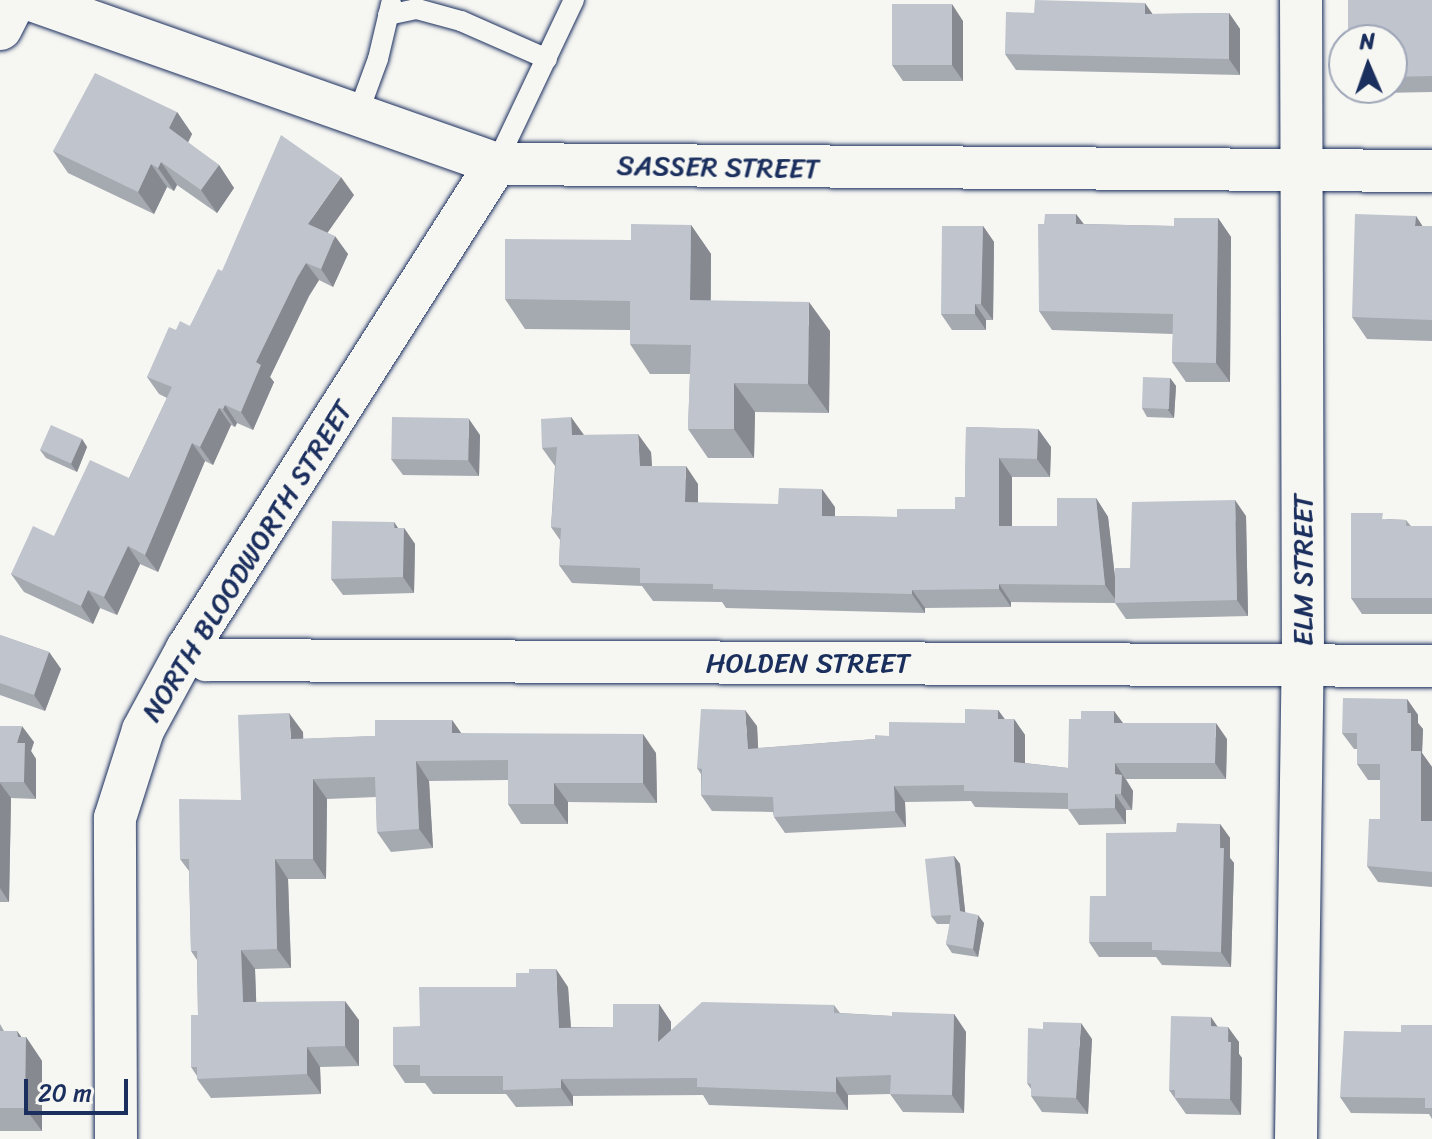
<!DOCTYPE html>
<style>
body{margin:0}
#map{position:relative;width:1432px;height:1139px;overflow:hidden;background:#f6f6f2;font-family:Sriracha,sans-serif}
div>[style]{position:absolute}
.roads{filter:drop-shadow(0 0 2px #1b2f5e) drop-shadow(0 0 2px #1b2f5e)}
.lane>*{height:20px;margin:-10px;padding:0 10px;transform-origin:10px;border-radius:10px;background:#f6f6f2}
.street>*{height:42px;margin:-21px;padding:0 21px;transform-origin:21px;border-radius:21px;background:#f6f6f2}
.secondary>*{height:44px;margin:-22px;padding:0 22px;transform-origin:22px;border-radius:22px;background:#f6f6f2}
.wall>*{inset:0;background:#a5a9b0}
.shaded-wall>*{inset:0;background:#868990}
.building>*{inset:0;background:#c0c4cd;transform-origin:0 0}
span{translate:-50% -50%;white-space:nowrap;text-align:center;line-height:1.15;-webkit-text-stroke:6px #f6f6f2;paint-order:stroke}
.street-label{font-size:28px;color:#1b2f5e}
.north{position:absolute;left:1328px;top:24px;width:80px;height:80px;box-sizing:border-box;background:#f6f6f2;border:2px solid #9ea6b7;border-radius:50%;rotate:358deg;font-size:22px;font-weight:700;line-height:32px;text-align:center;color:#1b2f5e}
.north::after{content:'';display:block;margin:auto;width:28px;height:36px;background:#1b2f5e;clip-path:polygon(50% 0,100% 100%,50% 72%,0 100%)}
.scale{position:absolute;left:24px;top:1079px;width:104px;height:36px;box-sizing:border-box;border:4px solid #1b2f5e;border-top:0;padding-left:10px;font-size:24px;line-height:28px;white-space:nowrap;color:#1b2f5e;-webkit-text-stroke:6px #f6f6f2;paint-order:stroke}
</style>
<div id="map">
<div class="roads">
<div class="lane">
<i style="left:388px;top:15px;width:30px;rotate:-12deg"></i>
<i style="left:417px;top:9px;width:46px;rotate:15.3deg"></i>
<i style="left:461px;top:21px;width:94px;rotate:23.8deg"></i>
<i style="left:357px;top:116px;width:61px;rotate:-69.8deg"></i>
<i style="left:378px;top:59px;width:57px;rotate:-76.7deg"></i>
<i style="left:496px;top:164px;width:182px;rotate:-64.6deg"></i>
</div>
<div class="street">
<i style="left:31px;top:0;width:493px;rotate:19.4deg"></i>
<i style="left:496px;top:164px;width:936px;rotate:0.43deg"></i>
<i style="left:187px;top:649px;width:23px;rotate:29deg"></i>
<i style="left:207px;top:660px;width:1225px;rotate:0.28deg"></i>
<i style="left:116px;top:1139px;width:321px;rotate:-90.2deg"></i>
<i style="left:115px;top:818px;width:92px;rotate:-72.3deg"></i>
<i style="left:143px;top:730px;width:92px;rotate:-61.5deg"></i>
<i style="left:187px;top:649px;width:575px;rotate:-57.5deg"></i>
<i style="left:1296px;top:1139px;width:474px;rotate:-89.2deg"></i>
<i style="left:1303px;top:665px;width:665px;rotate:-90.17deg"></i>
</div>
<div class="secondary">
<i style="left:0;top:28px;width:31px;rotate:-63deg"></i>
</div>
</div>
<div class="wall">
<i style="clip-path:polygon(1432px 0,1432px 92px,1380px 93px,1376px 88px,1392px 88px,1392px 40px)"></i>
<i style="clip-path:polygon(1229px 13px,1240px 29px,1240px 75px,1016px 70px,1005px 54px,1153px 14px)"></i>
<i style="clip-path:polygon(963px 21px,963px 81px,903px 81px,892px 65px)"></i>
<i style="clip-path:polygon(177px 112px,192px 134px,188px 143px,219px 165px,234px 188px,217px 213px,177px 185px,174px 191px,167px 187px,154px 214px,68px 173px,53px 151px)"></i>
<i style="clip-path:polygon(354px 195px,327px 233px,348px 254px,333px 287px,319px 280px,309px 296px,270px 377px,274px 382px,253px 430px,237px 423px,235px 427px,231px 425px,213px 465px,205px 461px,158px 572px,140px 564px,117px 615px,100px 608px,93px 624px,24px 592px,11px 574px,54px 536px,129px 478px,167px 398px,159px 394px,147px 377px,176px 330px,190px 326px,222px 271px)"></i>
<i style="clip-path:polygon(1076px 214px,1084px 224px,1174px 226px,1218px 218px,1231px 237px,1230px 382px,1186px 382px,1172px 362px,1173px 334px,1052px 330px,1039px 311px)"></i>
<i style="clip-path:polygon(1416px 216px,1422px 226px,1432px 226px,1432px 341px,1367px 339px,1352px 317px)"></i>
<i style="clip-path:polygon(691px 225px,711px 254px,711px 301px,830px 331px,829px 413px,755px 412px,754px 458px,708px 458px,688px 429px,690px 374px,650px 374px,630px 344px,630px 330px,525px 329px,505px 299px,631px 240px)"></i>
<i style="clip-path:polygon(983px 226px,994px 242px,993px 320px,986px 320px,986px 330px,952px 330px,941px 314px)"></i>
<i style="clip-path:polygon(1170px 378px,1176px 386px,1174px 418px,1147px 417px,1142px 408px)"></i>
<i style="clip-path:polygon(571px 417px,583px 435px,651px 452px,652px 466px,698px 484px,698px 503px,835px 507px,835px 516px,897px 517px,955px 509px,965px 497px,966px 427px,1038px 429px,1051px 447px,1050px 477px,1012px 477px,1012px 526px,1057px 526px,1096px 498px,1108px 517px,1115px 577px,1130px 568px,1246px 516px,1248px 616px,1126px 619px,1115px 603px,1011px 602px,1011px 607px,925px 608px,925px 613px,726px 608px,722px 602px,653px 601px,642px 586px,572px 583px,559px 565px,560px 540px,551px 527px,555px 466px,542px 448px)"></i>
<i style="clip-path:polygon(480px 435px,479px 476px,403px 475px,391px 459px)"></i>
<i style="clip-path:polygon(82px 439px,87px 447px,77px 472px,46px 458px,40px 450px)"></i>
<i style="clip-path:polygon(1387px 519px,1406px 520px,1411px 526px,1432px 526px,1432px 614px,1362px 614px,1351px 598px)"></i>
<i style="clip-path:polygon(394px 522px,398px 528px,404px 528px,415px 544px,414px 593px,343px 595px,331px 579px)"></i>
<i style="clip-path:polygon(0 635px,49px 652px,61px 669px,45px 711px,0 695px)"></i>
<i style="clip-path:polygon(1407px 699px,1418px 715px,1418px 723px,1423px 729px,1422px 753px,1432px 767px,1432px 887px,1378px 882px,1367px 866px,1380px 819px,1380px 780px,1368px 780px,1357px 764px,1357px 749px,1354px 749px,1342px 733px)"></i>
<i style="clip-path:polygon(998px 710px,1005px 719px,1014px 719px,1025px 735px,1025px 763px,1068px 768px,1081px 719px,1114px 711px,1122px 723px,1227px 739px,1226px 779px,1126px 779px,1133px 791px,1132px 810px,1126px 810px,1126px 824px,1079px 825px,1068px 809px,975px 807px,971px 801px,905px 802px,906px 827px,785px 833px,774px 817px,773px 812px,712px 811px,701px 795px,701px 774px,697px 768px,757px 726px,758px 748px,875px 739px,965px 723px)"></i>
<i style="clip-path:polygon(452px 720px,461px 733px,656px 753px,657px 803px,568px 802px,568px 824px,521px 824px,508px 804px,508px 780px,429px 781px,433px 848px,391px 852px,377px 832px,376px 797px,327px 799px,326px 879px,288px 879px,291px 968px,255px 969px,256px 1002px,359px 1020px,359px 1066px,320px 1067px,321px 1094px,211px 1098px,197px 1079px,197px 1076px,191px 1067px,198px 1015px,197px 960px,191px 951px,189px 871px,180px 859px,241px 800px,303px 732px,303px 739px,375px 736px)"></i>
<i style="clip-path:polygon(0 726px,34px 742px,31px 751px,36px 759px,36px 799px,11px 798px,9px 902px,0 902px)"></i>
<i style="clip-path:polygon(1220px 824px,1230px 838px,1230px 858px,1234px 863px,1231px 967px,1162px 965px,1156px 957px,1099px 957px,1089px 942px,1176px 832px)"></i>
<i style="clip-path:polygon(954px 856px,960px 864px,965px 912px,984px 923px,978px 957px,952px 953px,946px 944px,950px 924px,937px 924px,931px 916px)"></i>
<i style="clip-path:polygon(568px 987px,571px 1027px,613px 1027px,659px 1004px,671px 1022px,671px 1030px,834px 1005px,840px 1013px,892px 1016px,954px 1014px,966px 1032px,964px 1113px,903px 1112px,890px 1094px,848px 1095px,848px 1110px,709px 1105px,703px 1095px,573px 1096px,573px 1106px,516px 1107px,506px 1094px,433px 1094px,425px 1083px,405px 1083px,393px 1065px,420px 1026px)"></i>
<i style="clip-path:polygon(0 1024px,4px 1031px,17px 1031px,21px 1037px,26px 1037px,42px 1061px,42px 1131px,0 1131px)"></i>
<i style="clip-path:polygon(1432px 1025px,1432px 1119px,1429px 1114px,1351px 1113px,1340px 1097px,1401px 1032px)"></i>
<i style="clip-path:polygon(1217px 1026px,1239px 1042px,1239px 1054px,1242px 1058px,1241px 1115px,1186px 1114px,1169px 1090px)"></i>
<i style="clip-path:polygon(1092px 1039px,1088px 1114px,1042px 1112px,1031px 1096px,1031px 1089px,1027px 1083px)"></i>
</div>
<div class="shaded-wall">
<i style="clip-path:polygon(1145px 3px,1156px 19px,1145px 14px)"></i>
<i style="clip-path:polygon(952px 4px,963px 21px,963px 81px,952px 65px)"></i>
<i style="clip-path:polygon(1229px 13px,1240px 29px,1240px 75px,1229px 59px)"></i>
<i style="clip-path:polygon(177px 112px,192px 134px,184px 150px,169px 128px)"></i>
<i style="clip-path:polygon(161px 162px,177px 185px,174px 191px,158px 168px)"></i>
<i style="clip-path:polygon(151px 164px,167px 187px,154px 214px,138px 192px)"></i>
<i style="clip-path:polygon(219px 165px,234px 188px,217px 213px,201px 190px)"></i>
<i style="clip-path:polygon(341px 177px,354px 195px,321px 242px,308px 224px)"></i>
<i style="clip-path:polygon(1076px 214px,1090px 233px,1076px 224px)"></i>
<i style="clip-path:polygon(1416px 216px,1431px 239px,1415px 226px)"></i>
<i style="clip-path:polygon(1218px 218px,1231px 237px,1230px 382px,1216px 363px)"></i>
<i style="clip-path:polygon(691px 225px,711px 254px,710px 330px,690px 300px)"></i>
<i style="clip-path:polygon(983px 226px,994px 242px,993px 320px,981px 304px)"></i>
<i style="clip-path:polygon(335px 236px,348px 254px,333px 287px,321px 269px)"></i>
<i style="clip-path:polygon(306px 263px,319px 280px,309px 296px,270px 377px,274px 382px,253px 430px,241px 412px,256px 362px,297px 278px)"></i>
<i style="clip-path:polygon(809px 302px,830px 331px,829px 413px,808px 384px)"></i>
<i style="clip-path:polygon(975px 304px,986px 320px,986px 330px,975px 314px)"></i>
<i style="clip-path:polygon(1170px 378px,1176px 386px,1174px 418px,1168px 410px)"></i>
<i style="clip-path:polygon(734px 383px,755px 412px,754px 458px,734px 429px)"></i>
<i style="clip-path:polygon(225px 405px,237px 423px,235px 427px,223px 409px)"></i>
<i style="clip-path:polygon(219px 408px,231px 425px,213px 465px,200px 447px)"></i>
<i style="clip-path:polygon(571px 417px,584px 435px,572px 435px)"></i>
<i style="clip-path:polygon(469px 419px,480px 435px,479px 476px,468px 460px)"></i>
<i style="clip-path:polygon(1038px 429px,1051px 447px,1050px 477px,1037px 459px)"></i>
<i style="clip-path:polygon(638px 434px,651px 452px,653px 484px,640px 466px)"></i>
<i style="clip-path:polygon(82px 439px,87px 447px,77px 472px,71px 464px)"></i>
<i style="clip-path:polygon(192px 443px,205px 461px,158px 572px,145px 555px)"></i>
<i style="clip-path:polygon(999px 458px,1012px 477px,1012px 544px,999px 526px)"></i>
<i style="clip-path:polygon(686px 466px,698px 484px,698px 521px,685px 502px)"></i>
<i style="clip-path:polygon(822px 489px,835px 507px,835px 535px,822px 516px)"></i>
<i style="clip-path:polygon(1096px 498px,1108px 517px,1118px 603px,1105px 585px)"></i>
<i style="clip-path:polygon(1235px 500px,1246px 516px,1248px 616px,1237px 600px)"></i>
<i style="clip-path:polygon(394px 522px,403px 536px,404px 528px,415px 544px,414px 593px,403px 577px)"></i>
<i style="clip-path:polygon(128px 546px,140px 564px,117px 615px,104px 597px)"></i>
<i style="clip-path:polygon(999px 584px,1011px 602px,1011px 607px,999px 589px)"></i>
<i style="clip-path:polygon(88px 590px,100px 608px,93px 624px,81px 606px)"></i>
<i style="clip-path:polygon(912px 590px,925px 608px,925px 613px,912px 594px)"></i>
<i style="clip-path:polygon(49px 652px,61px 669px,45px 711px,34px 695px)"></i>
<i style="clip-path:polygon(1407px 699px,1418px 715px,1418px 723px,1423px 729px,1422px 753px,1432px 767px,1432px 836px,1421px 821px,1411px 751px)"></i>
<i style="clip-path:polygon(745px 710px,757px 726px,759px 765px,748px 749px)"></i>
<i style="clip-path:polygon(998px 710px,1009px 726px,998px 719px)"></i>
<i style="clip-path:polygon(1114px 711px,1126px 727px,1114px 723px)"></i>
<i style="clip-path:polygon(289px 713px,303px 732px,304px 759px,291px 739px)"></i>
<i style="clip-path:polygon(1014px 719px,1025px 735px,1025px 778px,1014px 762px)"></i>
<i style="clip-path:polygon(452px 720px,466px 740px,452px 733px)"></i>
<i style="clip-path:polygon(1216px 723px,1227px 739px,1226px 779px,1215px 763px)"></i>
<i style="clip-path:polygon(22px 726px,34px 742px,31px 751px,36px 759px,36px 799px,24px 782px,17px 743px)"></i>
<i style="clip-path:polygon(643px 734px,656px 753px,657px 803px,643px 783px)"></i>
<i style="clip-path:polygon(416px 761px,429px 781px,433px 848px,419px 829px)"></i>
<i style="clip-path:polygon(1115px 763px,1133px 791px,1132px 810px,1121px 794px,1115px 774px)"></i>
<i style="clip-path:polygon(313px 779px,327px 799px,326px 879px,313px 859px)"></i>
<i style="clip-path:polygon(0 783px,11px 798px,9px 902px,0 888px)"></i>
<i style="clip-path:polygon(554px 783px,568px 802px,568px 824px,554px 804px)"></i>
<i style="clip-path:polygon(894px 786px,905px 802px,906px 827px,895px 811px)"></i>
<i style="clip-path:polygon(1115px 794px,1126px 810px,1126px 824px,1115px 808px)"></i>
<i style="clip-path:polygon(1220px 824px,1230px 838px,1230px 858px,1234px 863px,1231px 967px,1221px 952px)"></i>
<i style="clip-path:polygon(954px 856px,960px 864px,966px 919px,960px 911px)"></i>
<i style="clip-path:polygon(275px 859px,288px 879px,291px 968px,277px 949px)"></i>
<i style="clip-path:polygon(978px 915px,984px 923px,978px 957px,973px 949px)"></i>
<i style="clip-path:polygon(241px 950px,255px 969px,257px 1022px,243px 1002px)"></i>
<i style="clip-path:polygon(556px 969px,568px 987px,572px 1045px,559px 1028px)"></i>
<i style="clip-path:polygon(345px 1001px,359px 1020px,359px 1066px,345px 1046px)"></i>
<i style="clip-path:polygon(659px 1004px,671px 1022px,671px 1060px,658px 1042px)"></i>
<i style="clip-path:polygon(954px 1014px,966px 1032px,964px 1113px,952px 1095px)"></i>
<i style="clip-path:polygon(1211px 1017px,1222px 1033px,1211px 1026px)"></i>
<i style="clip-path:polygon(1081px 1023px,1092px 1039px,1088px 1114px,1076px 1098px)"></i>
<i style="clip-path:polygon(1228px 1027px,1239px 1042px,1239px 1054px,1242px 1058px,1241px 1115px,1230px 1099px)"></i>
<i style="clip-path:polygon(17px 1031px,26px 1043px,26px 1037px,42px 1061px,42px 1131px,25px 1108px)"></i>
<i style="clip-path:polygon(307px 1047px,320px 1067px,321px 1094px,307px 1074px)"></i>
<i style="clip-path:polygon(836px 1077px,848px 1095px,848px 1110px,836px 1092px)"></i>
<i style="clip-path:polygon(561px 1079px,573px 1096px,573px 1106px,561px 1088px)"></i>
</div>
<div class="building">
<i style="clip-path:polygon(1035px 0,1145px 3px,1145px 14px,1229px 13px,1229px 59px,1005px 54px,1006px 12px,1034px 13px)"></i>
<i style="clip-path:polygon(1348px 0,1432px 0,1432px 76px,1392px 77px,1392px 40px,1348px 40px)"></i>
<i style="left:952px;top:4px;width:61px;height:60px;rotate:90deg"></i>
<i style="clip-path:polygon(95px 73px,177px 112px,169px 128px,219px 165px,201px 190px,161px 162px,158px 168px,151px 164px,138px 192px,53px 151px)"></i>
<i style="clip-path:polygon(281px 135px,341px 177px,308px 224px,335px 236px,321px 269px,306px 263px,297px 278px,256px 362px,261px 365px,241px 412px,225px 405px,223px 409px,219px 408px,200px 447px,192px 443px,145px 555px,128px 546px,104px 597px,88px 590px,81px 606px,11px 574px,33px 526px,54px 536px,90px 460px,129px 478px,172px 387px,147px 377px,169px 327px,176px 330px,180px 321px,190px 326px,218px 269px,222px 271px)"></i>
<i style="clip-path:polygon(1045px 214px,1076px 214px,1076px 224px,1174px 226px,1174px 218px,1218px 218px,1216px 363px,1172px 362px,1173px 314px,1039px 311px,1038px 224px,1044px 224px)"></i>
<i style="clip-path:polygon(1355px 214px,1416px 216px,1415px 226px,1432px 226px,1432px 320px,1352px 317px)"></i>
<i style="clip-path:polygon(631px 224px,691px 225px,690px 300px,809px 302px,808px 384px,734px 383px,734px 429px,688px 429px,691px 345px,630px 344px,630px 301px,505px 299px,505px 239px,631px 240px)"></i>
<i style="clip-path:polygon(942px 226px,983px 226px,981px 304px,975px 304px,975px 314px,941px 314px)"></i>
<i style="left:1143px;top:377px;width:27px;height:31px;rotate:2deg"></i>
<i style="left:392px;top:417px;width:77px;height:42px;rotate:1deg"></i>
<i style="clip-path:polygon(571px 417px,572px 435px,638px 434px,640px 466px,686px 466px,685px 502px,778px 504px,779px 488px,822px 489px,822px 516px,897px 517px,897px 509px,955px 509px,955px 497px,965px 497px,966px 427px,1038px 429px,1037px 459px,999px 458px,999px 526px,1057px 526px,1057px 498px,1096px 498px,1105px 585px,999px 584px,999px 589px,912px 590px,912px 594px,713px 589px,713px 584px,640px 583px,640px 568px,559px 565px,561px 528px,551px 527px,557px 447px,542px 448px,541px 419px)"></i>
<i style="left:51px;top:425px;width:34px;height:27px;rotate:24deg"></i>
<i style="clip-path:polygon(1235px 500px,1237px 600px,1115px 603px,1115px 568px,1130px 568px,1132px 502px)"></i>
<i style="clip-path:polygon(1351px 513px,1383px 513px,1382px 519px,1406px 520px,1406px 526px,1432px 526px,1432px 598px,1351px 598px)"></i>
<i style="clip-path:polygon(332px 521px,394px 522px,394px 528px,404px 528px,403px 577px,331px 579px)"></i>
<i style="clip-path:polygon(0 635px,49px 652px,34px 695px,0 683px)"></i>
<i style="clip-path:polygon(1343px 698px,1407px 699px,1407px 713px,1411px 713px,1411px 751px,1421px 751px,1421px 821px,1432px 821px,1432px 872px,1367px 866px,1369px 819px,1380px 819px,1380px 764px,1357px 764px,1357px 733px,1342px 733px)"></i>
<i style="clip-path:polygon(701px 709px,745px 710px,748px 749px,875px 739px,875px 735px,889px 736px,889px 722px,965px 723px,965px 709px,998px 710px,998px 719px,1014px 719px,1014px 762px,1068px 768px,1069px 719px,1081px 719px,1081px 711px,1114px 711px,1114px 723px,1216px 723px,1215px 763px,1115px 763px,1115px 774px,1122px 775px,1121px 794px,1115px 794px,1115px 808px,1068px 809px,1068px 793px,964px 791px,964px 785px,894px 786px,895px 811px,774px 817px,773px 797px,701px 795px,702px 769px,697px 768px)"></i>
<i style="clip-path:polygon(289px 713px,291px 739px,375px 736px,375px 720px,452px 720px,452px 733px,643px 734px,643px 783px,554px 783px,554px 804px,508px 804px,508px 760px,416px 761px,419px 829px,377px 832px,375px 777px,313px 779px,313px 859px,275px 859px,277px 949px,241px 950px,243px 1002px,345px 1001px,345px 1046px,307px 1047px,307px 1074px,197px 1079px,197px 1067px,191px 1067px,191px 1015px,198px 1015px,197px 951px,191px 951px,189px 859px,180px 859px,179px 799px,241px 800px,238px 715px)"></i>
<i style="clip-path:polygon(0 726px,22px 726px,17px 743px,25px 743px,24px 782px,0 782px)"></i>
<i style="clip-path:polygon(1177px 823px,1220px 824px,1220px 848px,1224px 848px,1221px 952px,1152px 950px,1152px 942px,1089px 942px,1090px 896px,1106px 896px,1106px 833px,1176px 832px)"></i>
<i style="clip-path:polygon(954px 856px,960px 911px,978px 915px,973px 949px,946px 944px,951px 915px,931px 916px,925px 859px)"></i>
<i style="clip-path:polygon(529px 969px,556px 969px,559px 1028px,613px 1027px,613px 1004px,659px 1004px,658px 1042px,702px 1002px,834px 1005px,834px 1013px,892px 1016px,892px 1012px,954px 1014px,952px 1095px,890px 1094px,891px 1075px,836px 1077px,836px 1092px,697px 1087px,697px 1078px,561px 1079px,561px 1088px,503px 1090px,503px 1076px,420px 1076px,420px 1065px,393px 1065px,393px 1027px,420px 1026px,419px 987px,516px 987px,516px 973px,529px 973px)"></i>
<i style="clip-path:polygon(1171px 1016px,1211px 1017px,1211px 1026px,1228px 1027px,1228px 1042px,1231px 1042px,1230px 1099px,1175px 1098px,1175px 1090px,1169px 1090px)"></i>
<i style="clip-path:polygon(1043px 1022px,1081px 1023px,1076px 1098px,1031px 1096px,1031px 1084px,1027px 1083px,1028px 1028px,1043px 1029px)"></i>
<i style="clip-path:polygon(1401px 1025px,1432px 1025px,1432px 1108px,1425px 1108px,1425px 1098px,1340px 1097px,1344px 1031px,1401px 1032px)"></i>
<i style="clip-path:polygon(0 1031px,17px 1031px,18px 1037px,26px 1037px,25px 1108px,0 1108px)"></i>
</div>
<div class="street-label">
<span style="left:718px;top:167px;rotate:1deg">SASSER STREET</span>
<span style="left:247px;top:561px;rotate:-58deg">NORTH BLOODWORTH STREET</span>
<span style="left:1303px;top:570px;rotate:-90deg">ELM STREET</span>
<span style="left:808px;top:663px">HOLDEN STREET</span>
</div>
<div class="north">N</div>
<div class="scale">20 m</div>
</div>
